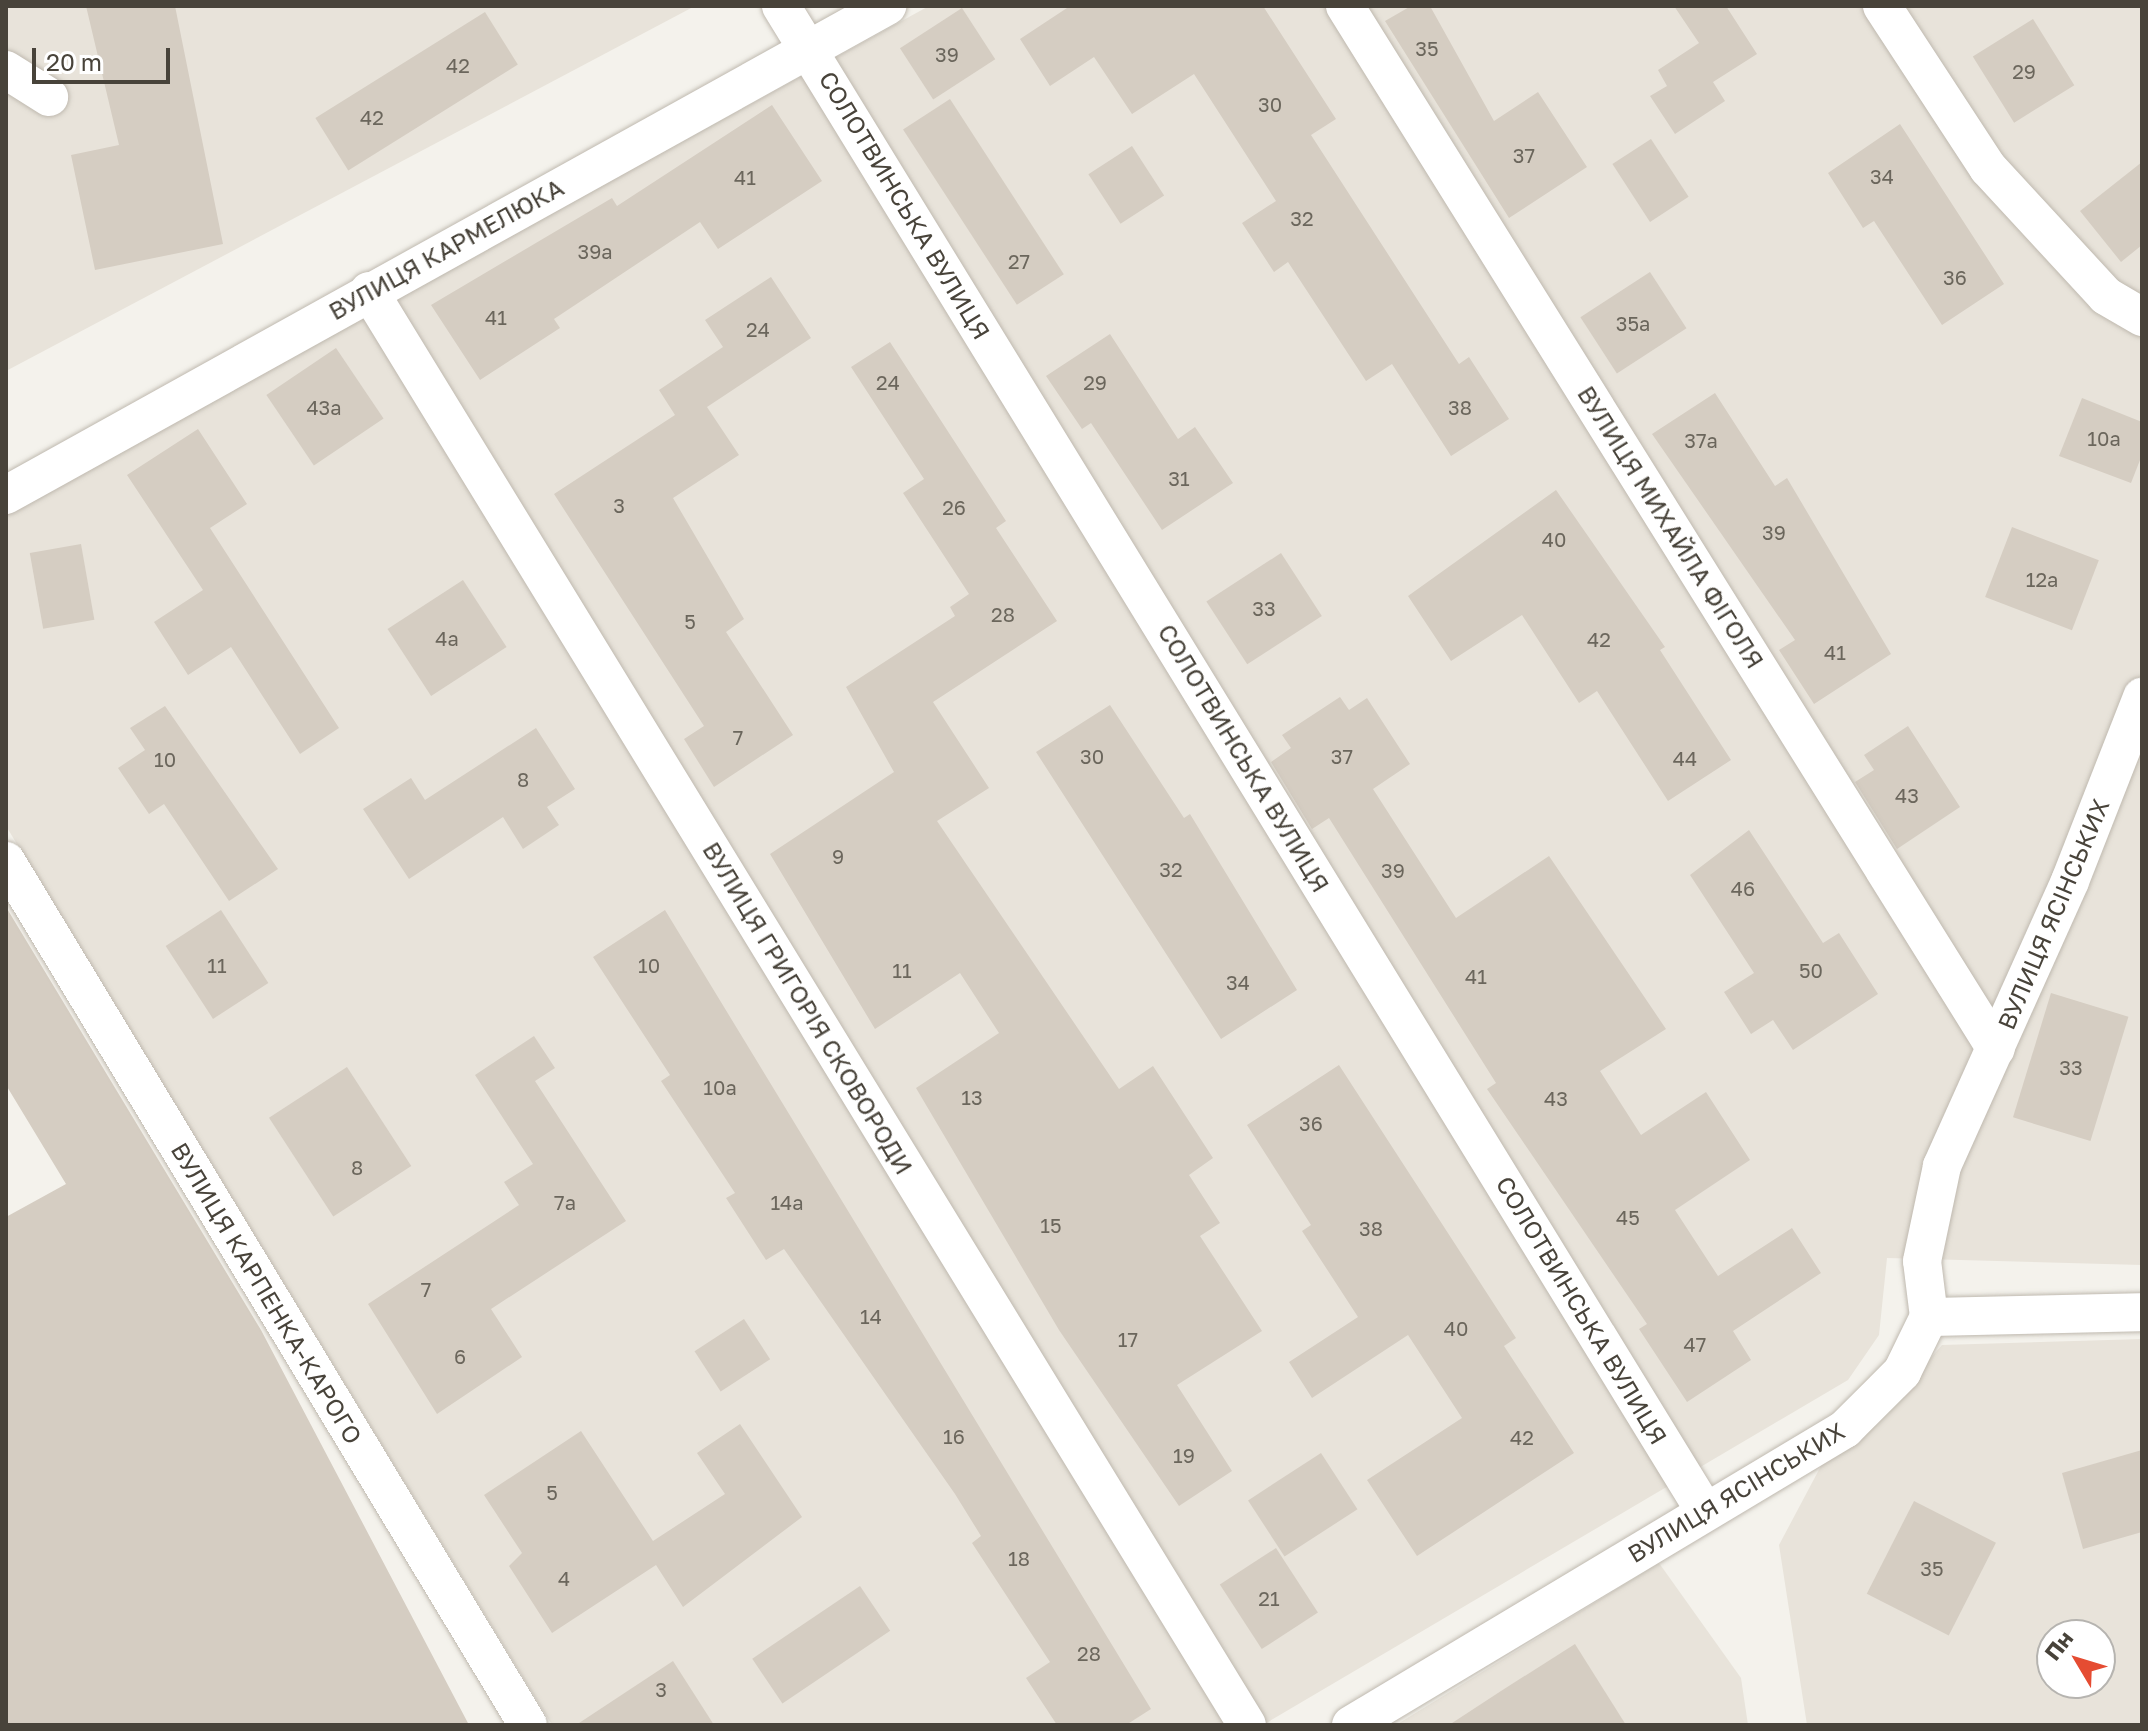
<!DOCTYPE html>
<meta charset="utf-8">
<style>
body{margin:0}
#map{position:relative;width:2148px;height:1731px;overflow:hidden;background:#f4f2ec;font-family:"Golos Text",sans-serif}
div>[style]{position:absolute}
.residential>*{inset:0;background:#e8e3da}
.building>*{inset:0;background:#d5cdc2;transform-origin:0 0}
.roads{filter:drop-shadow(0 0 2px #bfb9af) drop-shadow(0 0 2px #bfb9af)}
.minor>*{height:38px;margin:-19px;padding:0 19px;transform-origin:19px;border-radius:19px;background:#fff}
span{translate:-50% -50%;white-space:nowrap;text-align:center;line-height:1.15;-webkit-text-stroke:6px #fff;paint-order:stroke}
.number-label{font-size:20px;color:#6b665c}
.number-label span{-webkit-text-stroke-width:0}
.street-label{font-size:24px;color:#48433a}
.frame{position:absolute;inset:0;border:8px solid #48433a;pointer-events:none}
.north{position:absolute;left:2036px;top:1619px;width:80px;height:80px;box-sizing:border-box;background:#fff;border:2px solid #b6b4b0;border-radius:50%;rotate:308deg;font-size:22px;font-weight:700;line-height:32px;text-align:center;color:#48433a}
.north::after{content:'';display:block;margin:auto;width:28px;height:36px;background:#e54c32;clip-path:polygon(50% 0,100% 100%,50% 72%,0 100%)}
.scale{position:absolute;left:32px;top:48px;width:138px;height:36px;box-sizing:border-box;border:4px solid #48433a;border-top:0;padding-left:10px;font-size:24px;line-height:28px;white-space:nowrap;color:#48433a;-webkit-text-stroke:6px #fff;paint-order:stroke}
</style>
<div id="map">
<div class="residential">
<i style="clip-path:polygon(6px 6px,695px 6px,6px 371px)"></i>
<i style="clip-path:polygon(929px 6px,2142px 6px,2142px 1265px,1887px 1258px,1879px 1335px,1848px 1380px,1263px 1725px,552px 1725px,6px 826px,6px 513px)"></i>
<i style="clip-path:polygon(evenodd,2142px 1339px,2142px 1725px,1807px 1725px,1779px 1545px,1822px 1464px,1861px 1439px,1942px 1345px,2142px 1339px,2052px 1635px,2100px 1635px,2100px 1683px,2052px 1683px,2052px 1635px)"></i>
<i style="clip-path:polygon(1659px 1563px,1741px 1678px,1748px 1725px,1396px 1725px)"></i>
</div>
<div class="building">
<i style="clip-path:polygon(86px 6px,175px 6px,223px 244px,95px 270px,71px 155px,119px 145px)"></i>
<i style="clip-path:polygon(1070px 6px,1263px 6px,1336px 119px,1311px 135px,1459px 364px,1469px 357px,1509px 419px,1451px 456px,1392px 364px,1366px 381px,1288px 262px,1274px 272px,1242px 223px,1276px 201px,1194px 74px,1132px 114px,1094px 57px,1050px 86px,1020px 39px)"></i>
<i style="clip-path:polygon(1411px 6px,1430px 6px,1494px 121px,1538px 92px,1587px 167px,1509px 218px,1385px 21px)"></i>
<i style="clip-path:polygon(1674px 6px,1726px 6px,1757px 54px,1713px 82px,1725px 101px,1675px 134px,1650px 96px,1667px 86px,1658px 70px,1699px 43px)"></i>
<i style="left:962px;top:8px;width:61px;height:74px;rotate:57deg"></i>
<i style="left:485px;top:12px;width:62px;height:200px;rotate:58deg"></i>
<i style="left:2033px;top:19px;width:78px;height:71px;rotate:58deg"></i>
<i style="left:950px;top:99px;width:209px;height:56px;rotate:57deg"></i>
<i style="clip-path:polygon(772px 105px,822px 181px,718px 249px,700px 222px,554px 319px,560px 328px,480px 380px,431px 305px,612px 198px,617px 206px)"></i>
<i style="clip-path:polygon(1900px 124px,2004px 284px,1942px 325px,1874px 221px,1863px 228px,1828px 173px)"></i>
<i style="left:1651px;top:139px;width:69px;height:46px;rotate:57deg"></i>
<i style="left:1132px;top:146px;width:59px;height:52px;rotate:57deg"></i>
<i style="clip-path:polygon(2142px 162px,2142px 245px,2121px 262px,2080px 211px)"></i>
<i style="left:1650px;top:272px;width:67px;height:83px;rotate:57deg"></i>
<i style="clip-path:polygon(771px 277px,811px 338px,707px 407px,739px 455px,673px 498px,744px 619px,726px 632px,793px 735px,714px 787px,684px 739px,704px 726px,554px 494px,675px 415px,659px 390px,723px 347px,705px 320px)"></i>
<i style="clip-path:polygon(1110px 334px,1178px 439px,1195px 427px,1233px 483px,1162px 530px,1091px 423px,1082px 429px,1046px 376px)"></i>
<i style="clip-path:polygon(890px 342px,1006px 521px,996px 528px,1057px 621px,933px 702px,989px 788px,937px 821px,1119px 1089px,1153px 1066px,1213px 1158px,1189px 1175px,1220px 1223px,1200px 1236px,1262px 1331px,1177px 1385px,1232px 1471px,1179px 1506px,1059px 1330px,916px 1088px,999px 1033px,960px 973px,875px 1029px,770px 854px,894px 772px,846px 687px,955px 616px,950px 607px,969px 594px,903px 493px,924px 479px,851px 367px)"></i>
<i style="left:336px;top:348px;width:85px;height:84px;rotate:56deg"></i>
<i style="clip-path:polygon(1715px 393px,1775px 486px,1787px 478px,1891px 654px,1814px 704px,1779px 650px,1795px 640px,1652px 434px)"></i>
<i style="clip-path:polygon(2082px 398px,2142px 422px,2142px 455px,2131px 483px,2059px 456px)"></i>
<i style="clip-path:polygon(198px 429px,247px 504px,210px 528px,339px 728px,300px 754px,231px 647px,188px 675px,154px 622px,203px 590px,127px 475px)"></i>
<i style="clip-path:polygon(1556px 490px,1665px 647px,1660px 650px,1731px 760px,1668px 801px,1597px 691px,1579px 703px,1522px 615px,1451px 661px,1408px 596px)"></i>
<i style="left:2012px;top:527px;width:93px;height:75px;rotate:21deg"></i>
<i style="left:81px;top:544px;width:77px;height:52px;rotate:80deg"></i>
<i style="left:1281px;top:553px;width:75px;height:89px;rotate:57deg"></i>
<i style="left:463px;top:580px;width:80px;height:90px;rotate:57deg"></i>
<i style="clip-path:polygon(1340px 697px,1349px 710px,1367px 698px,1410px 764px,1373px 789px,1456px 918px,1549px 856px,1666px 1029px,1600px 1071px,1641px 1135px,1706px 1092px,1750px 1160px,1675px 1210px,1718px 1276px,1792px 1228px,1821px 1273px,1733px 1331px,1751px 1360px,1687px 1402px,1639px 1329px,1647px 1324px,1487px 1089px,1496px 1083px,1329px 818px,1312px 829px,1271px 762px,1291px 748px,1282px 735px)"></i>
<i style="clip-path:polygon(1110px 705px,1184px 818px,1190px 814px,1297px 990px,1221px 1039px,1036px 752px)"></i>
<i style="clip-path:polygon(165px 706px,278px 869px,229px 901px,164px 804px,149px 814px,118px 768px,145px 750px,130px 728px)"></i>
<i style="clip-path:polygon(1908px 726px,1960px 807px,1897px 849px,1855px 782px,1874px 770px,1864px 755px)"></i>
<i style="clip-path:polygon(536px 728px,575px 789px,547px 807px,559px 825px,523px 849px,503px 817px,409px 879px,363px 809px,411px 778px,425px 800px)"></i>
<i style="clip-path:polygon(1749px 830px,1823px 943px,1839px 933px,1878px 994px,1793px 1050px,1773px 1020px,1751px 1034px,1724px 992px,1754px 973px,1690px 875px)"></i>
<i style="clip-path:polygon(6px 907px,261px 1330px,469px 1725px,6px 1725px,6px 1217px,66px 1184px,6px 1085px)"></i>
<i style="left:221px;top:910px;width:87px;height:66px;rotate:57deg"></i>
<i style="clip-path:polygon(665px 910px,1151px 1709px,1126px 1725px,1057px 1725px,1026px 1678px,1050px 1662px,972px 1543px,981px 1536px,955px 1494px,784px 1249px,766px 1260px,726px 1198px,735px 1193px,661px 1081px,670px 1075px,593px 957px)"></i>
<i style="left:2051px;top:993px;width:81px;height:130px;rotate:17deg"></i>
<i style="clip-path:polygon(534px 1036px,555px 1068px,535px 1081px,626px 1221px,491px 1309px,522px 1357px,437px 1414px,368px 1304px,519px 1205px,504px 1182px,533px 1164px,475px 1075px)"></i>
<i style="clip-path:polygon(1339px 1065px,1516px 1338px,1504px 1346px,1574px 1453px,1417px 1556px,1367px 1480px,1462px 1418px,1408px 1335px,1312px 1398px,1289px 1362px,1358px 1317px,1302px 1231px,1311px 1225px,1247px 1125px)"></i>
<i style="left:347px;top:1067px;width:118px;height:93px;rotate:57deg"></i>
<i style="left:744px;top:1319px;width:48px;height:59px;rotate:57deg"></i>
<i style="clip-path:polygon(740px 1424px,802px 1517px,683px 1607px,656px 1565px,552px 1633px,509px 1566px,522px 1553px,484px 1495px,581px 1431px,653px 1541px,725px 1494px,697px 1453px)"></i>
<i style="clip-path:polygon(2142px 1450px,2142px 1532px,2083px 1549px,2062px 1473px)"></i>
<i style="left:1321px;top:1453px;width:67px;height:87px;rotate:57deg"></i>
<i style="left:1914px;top:1501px;width:92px;height:104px;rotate:27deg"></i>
<i style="left:1276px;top:1548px;width:77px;height:67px;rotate:57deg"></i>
<i style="left:860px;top:1586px;width:54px;height:130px;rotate:56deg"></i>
<i style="clip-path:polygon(1575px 1644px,1626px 1725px,1449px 1725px,1501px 1691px)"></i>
<i style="clip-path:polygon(673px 1661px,714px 1725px,576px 1725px)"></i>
</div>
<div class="roads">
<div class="minor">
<i style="left:781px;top:6px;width:1765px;rotate:58.46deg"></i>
<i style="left:1345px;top:6px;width:1229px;rotate:58.03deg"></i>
<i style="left:1882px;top:6px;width:194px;rotate:56.8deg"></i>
<i style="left:1988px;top:168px;width:174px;rotate:47.3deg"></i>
<i style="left:2106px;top:296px;width:42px;rotate:30.3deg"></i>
<i style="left:6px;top:70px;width:51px;rotate:32.1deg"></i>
<i style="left:369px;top:291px;width:1681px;rotate:58.52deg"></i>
<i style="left:6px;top:495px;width:1008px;rotate:-29.03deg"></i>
<i style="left:6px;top:861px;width:1009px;rotate:58.86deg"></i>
<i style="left:1929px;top:1317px;width:213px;rotate:-1.3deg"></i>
<i style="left:1351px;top:1725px;width:576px;rotate:-30.93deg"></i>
<i style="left:1845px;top:1429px;width:81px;rotate:-45deg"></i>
<i style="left:1902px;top:1372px;width:61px;rotate:-63.9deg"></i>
<i style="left:1929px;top:1317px;width:56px;rotate:-97.1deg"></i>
<i style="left:1922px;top:1261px;width:97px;rotate:-78.1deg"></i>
<i style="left:1942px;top:1166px;width:312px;rotate:-65.8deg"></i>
<i style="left:2070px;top:881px;width:198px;rotate:-68.6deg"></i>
</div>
</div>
<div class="number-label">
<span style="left:1427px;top:48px">35</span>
<span style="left:947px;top:54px">39</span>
<span style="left:458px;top:65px">42</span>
<span style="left:2024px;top:71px">29</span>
<span style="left:1270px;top:104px">30</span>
<span style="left:372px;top:117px">42</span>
<span style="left:1524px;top:155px">37</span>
<span style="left:1882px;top:176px">34</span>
<span style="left:745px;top:177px">41</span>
<span style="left:1302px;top:218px">32</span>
<span style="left:595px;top:251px">39а</span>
<span style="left:1019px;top:261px">27</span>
<span style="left:1955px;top:277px">36</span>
<span style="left:496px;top:317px">41</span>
<span style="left:1633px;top:323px">35а</span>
<span style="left:758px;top:329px">24</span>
<span style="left:888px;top:382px">24</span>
<span style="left:1095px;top:382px">29</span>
<span style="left:324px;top:407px">43а</span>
<span style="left:1460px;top:407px">38</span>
<span style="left:2104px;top:438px">10а</span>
<span style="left:1701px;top:440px">37а</span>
<span style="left:1179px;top:478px">31</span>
<span style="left:619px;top:505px">3</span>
<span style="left:954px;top:507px">26</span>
<span style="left:1774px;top:532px">39</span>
<span style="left:1554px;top:539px">40</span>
<span style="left:2042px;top:579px">12а</span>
<span style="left:1264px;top:608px">33</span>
<span style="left:1003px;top:614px">28</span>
<span style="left:690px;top:621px">5</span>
<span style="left:447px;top:638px">4а</span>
<span style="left:1599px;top:639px">42</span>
<span style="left:1835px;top:652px">41</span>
<span style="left:738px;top:737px">7</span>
<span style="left:1092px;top:756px">30</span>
<span style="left:1342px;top:756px">37</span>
<span style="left:1685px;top:758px">44</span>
<span style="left:165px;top:759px">10</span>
<span style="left:523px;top:779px">8</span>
<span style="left:1907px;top:795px">43</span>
<span style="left:838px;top:856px">9</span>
<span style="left:1171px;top:869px">32</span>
<span style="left:1393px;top:870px">39</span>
<span style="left:1743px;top:888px">46</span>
<span style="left:217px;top:965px">11</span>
<span style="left:649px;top:965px">10</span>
<span style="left:902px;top:970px">11</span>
<span style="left:1811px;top:970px">50</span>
<span style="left:1476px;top:976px">41</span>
<span style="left:1238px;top:982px">34</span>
<span style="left:2071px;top:1067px">33</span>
<span style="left:720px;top:1087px">10а</span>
<span style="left:972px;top:1097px">13</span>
<span style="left:1556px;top:1098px">43</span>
<span style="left:1311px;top:1123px">36</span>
<span style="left:357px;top:1167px">8</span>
<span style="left:565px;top:1202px">7а</span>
<span style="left:787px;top:1202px">14а</span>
<span style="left:1628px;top:1217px">45</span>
<span style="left:1051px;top:1225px">15</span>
<span style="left:1371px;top:1228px">38</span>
<span style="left:426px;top:1289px">7</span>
<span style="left:871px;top:1316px">14</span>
<span style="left:1456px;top:1328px">40</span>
<span style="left:1128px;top:1339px">17</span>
<span style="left:1695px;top:1344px">47</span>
<span style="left:460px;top:1356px">6</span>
<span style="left:954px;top:1436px">16</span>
<span style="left:1522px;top:1437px">42</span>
<span style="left:1184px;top:1455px">19</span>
<span style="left:552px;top:1492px">5</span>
<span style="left:1019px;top:1558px">18</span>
<span style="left:1932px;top:1568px">35</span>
<span style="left:564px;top:1578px">4</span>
<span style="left:1269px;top:1598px">21</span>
<span style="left:1089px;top:1653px">28</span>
<span style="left:661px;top:1689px">3</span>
</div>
<div class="street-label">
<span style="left:905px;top:205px;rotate:59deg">СОЛОТВИНСЬКА ВУЛИЦЯ</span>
<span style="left:446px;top:249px;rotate:-29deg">ВУЛИЦЯ КАРМЕЛЮКА</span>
<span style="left:1671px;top:527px;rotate:58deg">ВУЛИЦЯ МИХАЙЛА ФІГОЛЯ</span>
<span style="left:1244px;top:758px;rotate:59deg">СОЛОТВИНСЬКА ВУЛИЦЯ</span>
<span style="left:2053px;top:914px;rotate:-67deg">ВУЛИЦЯ ЯСІНСЬКИХ</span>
<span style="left:808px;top:1008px;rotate:59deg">ВУЛИЦЯ ГРИГОРІЯ СКОВОРОДИ</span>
<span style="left:267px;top:1293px;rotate:59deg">ВУЛИЦЯ КАРПЕНКА-КАРОГО</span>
<span style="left:1582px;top:1310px;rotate:59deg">СОЛОТВИНСЬКА ВУЛИЦЯ</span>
<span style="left:1736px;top:1492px;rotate:-31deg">ВУЛИЦЯ ЯСІНСЬКИХ</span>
</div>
<div class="frame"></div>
<div class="north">Пн</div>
<div class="scale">20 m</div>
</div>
